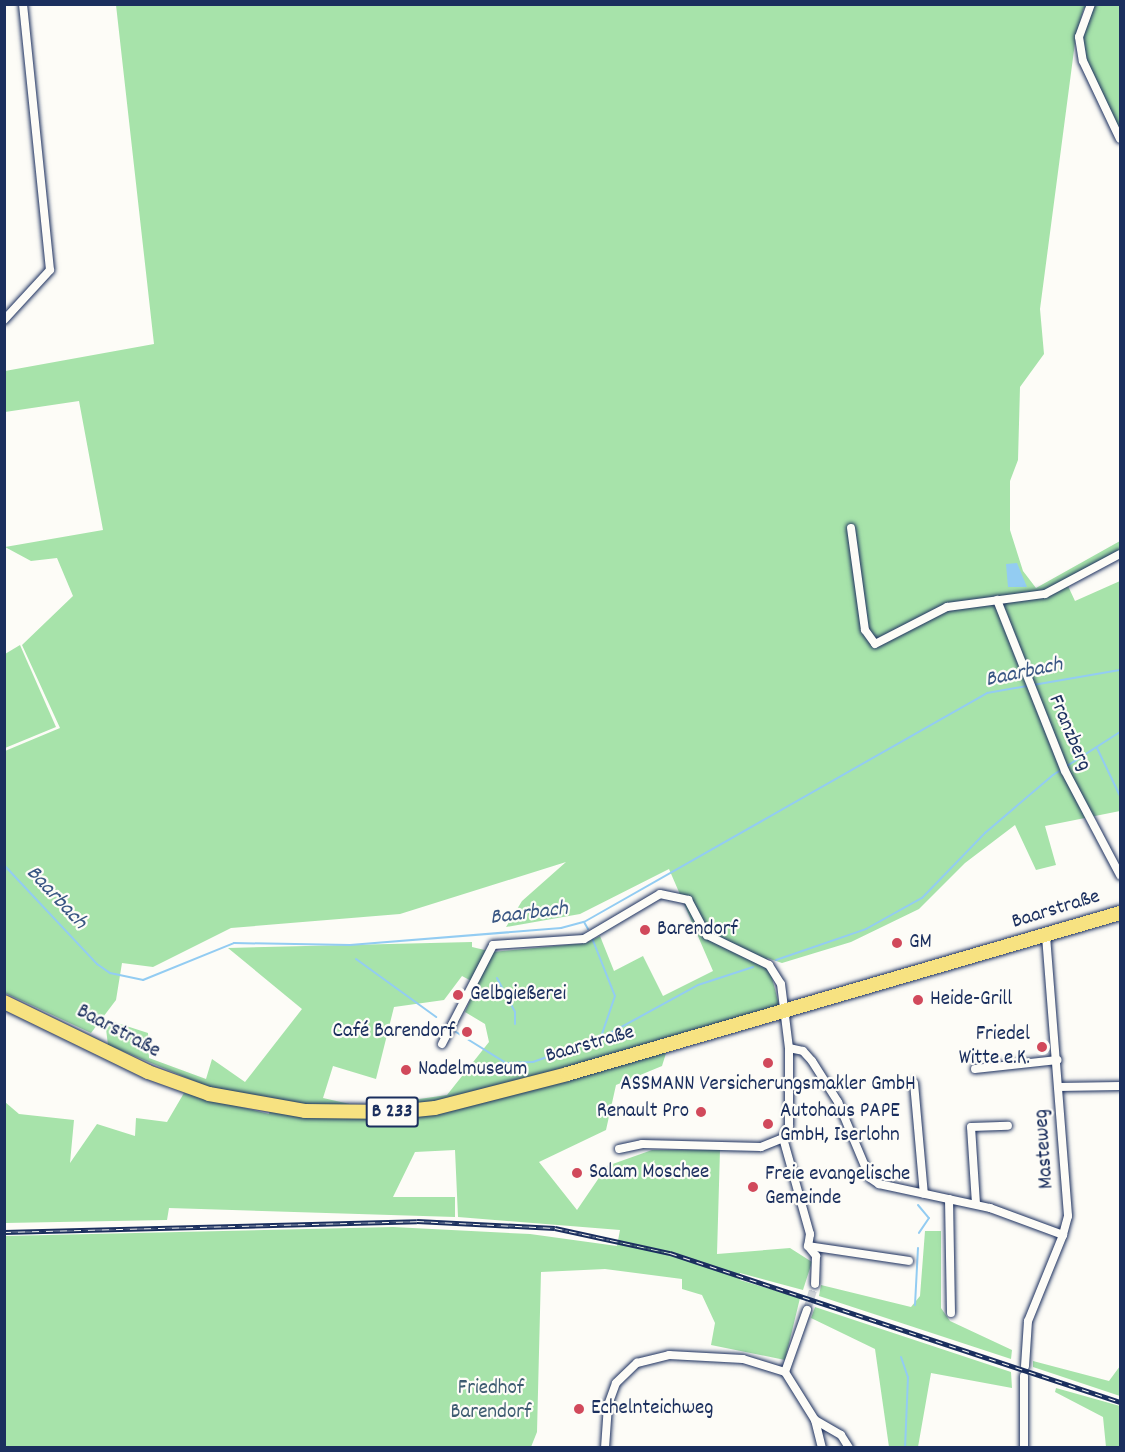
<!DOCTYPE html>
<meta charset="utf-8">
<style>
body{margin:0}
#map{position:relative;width:1125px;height:1452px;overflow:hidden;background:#fdfcf7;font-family:Dekko,sans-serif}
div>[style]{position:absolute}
.green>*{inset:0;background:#a7e3aa}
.water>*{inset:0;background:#93ccf2}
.stream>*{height:2px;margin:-1px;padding:0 1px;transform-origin:1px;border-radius:1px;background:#93ccf2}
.minor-tunnel>*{height:8px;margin-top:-4px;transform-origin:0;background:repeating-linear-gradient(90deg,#d0d3d8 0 8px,transparent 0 12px)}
.roads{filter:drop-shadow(0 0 2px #1b2f5e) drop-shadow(0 0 2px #1b2f5e)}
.minor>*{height:8px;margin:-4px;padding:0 4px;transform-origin:4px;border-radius:4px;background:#fdfcf7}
.primary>*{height:14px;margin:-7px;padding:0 7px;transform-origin:7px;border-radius:7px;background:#f7e281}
.rail>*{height:4.5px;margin-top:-2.25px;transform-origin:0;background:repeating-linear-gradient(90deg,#fdfcf7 0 7px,#1b2f5e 0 14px);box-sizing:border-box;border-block:2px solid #1b2f5e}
.dots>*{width:16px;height:16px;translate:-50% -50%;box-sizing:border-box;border:3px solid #fdfcf7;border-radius:50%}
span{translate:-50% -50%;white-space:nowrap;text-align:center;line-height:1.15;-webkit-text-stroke:4.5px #fdfcf7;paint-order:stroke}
.shield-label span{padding:2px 4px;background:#fdfcf7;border:2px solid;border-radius:4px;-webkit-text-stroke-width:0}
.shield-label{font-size:20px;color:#1b2f5e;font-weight:700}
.street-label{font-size:21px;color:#1b2f5e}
.poi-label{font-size:21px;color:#1b2f5e}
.left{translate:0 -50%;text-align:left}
.right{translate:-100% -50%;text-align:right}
.park-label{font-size:21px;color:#3e5c71}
.water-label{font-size:22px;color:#395683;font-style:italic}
.frame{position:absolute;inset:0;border:6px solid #1b2f5e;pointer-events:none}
</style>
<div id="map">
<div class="green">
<i style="clip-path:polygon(evenodd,116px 5px,1120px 5px,1120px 133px,1087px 61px,1083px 38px,1089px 9px,1084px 8px,1076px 35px,1040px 309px,1044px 354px,1020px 387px,1018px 460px,1010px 481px,1010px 530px,1023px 571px,1036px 588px,1120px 541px,1120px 550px,1047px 596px,1068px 586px,1075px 601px,1120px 581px,1120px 811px,1045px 826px,1056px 865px,1036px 870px,1015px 825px,965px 863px,919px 909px,851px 942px,782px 963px,767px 958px,779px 1005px,667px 1050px,662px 1066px,616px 1085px,606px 1130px,539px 1162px,577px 1210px,607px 1166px,652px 1150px,720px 1150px,717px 1254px,790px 1248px,812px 1262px,803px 1290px,740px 1273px,740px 1280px,800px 1298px,785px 1360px,711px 1345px,715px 1323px,702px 1295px,682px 1289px,682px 1279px,605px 1269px,541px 1272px,537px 1432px,531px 1447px,5px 1447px,5px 1236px,393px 1227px,530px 1234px,617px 1246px,620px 1230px,458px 1217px,455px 1150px,415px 1152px,393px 1197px,455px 1197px,455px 1217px,169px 1208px,167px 1220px,5px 1223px,5px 1102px,19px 1114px,74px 1120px,70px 1163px,97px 1124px,135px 1136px,136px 1118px,167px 1122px,184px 1093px,269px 1114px,271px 1103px,223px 1093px,108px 1045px,106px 1029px,114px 1022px,148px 1033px,149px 1058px,206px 1079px,212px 1059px,245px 1082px,302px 1009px,228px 948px,472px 942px,472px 947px,493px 952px,586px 943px,600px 936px,614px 971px,643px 956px,663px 996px,713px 971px,669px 869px,580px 914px,506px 927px,522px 901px,566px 862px,400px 914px,231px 928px,153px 967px,122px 963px,116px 1000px,91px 1033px,5px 993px,5px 751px,60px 728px,22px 645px,73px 596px,57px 558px,31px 561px,5px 547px,103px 530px,79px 401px,5px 412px,5px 371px,154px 344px,116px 5px,462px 976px,477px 984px,465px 1012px,485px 1024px,489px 1042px,447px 1095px,363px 1107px,323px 1098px,333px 1066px,376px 1079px,394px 1007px,444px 1000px,462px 976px)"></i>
<i style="clip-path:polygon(20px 645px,56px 727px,5px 748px,5px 654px)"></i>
<i style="clip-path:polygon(925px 1231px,941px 1231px,941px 1308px,950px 1321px,1012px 1350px,1011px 1359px,819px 1296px,821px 1285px,911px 1307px,920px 1296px)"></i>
<i style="clip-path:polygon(815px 1307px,1011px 1372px,1012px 1388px,931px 1373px,918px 1447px,889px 1447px,875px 1349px,811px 1318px)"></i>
<i style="clip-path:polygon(1033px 1361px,1109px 1381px,1120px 1366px,1120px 1396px,1033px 1367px)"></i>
<i style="clip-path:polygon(1056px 1388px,1120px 1406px,1120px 1447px,1106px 1447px,1103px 1417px,1055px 1392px)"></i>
</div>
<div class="water">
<i style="clip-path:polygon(1017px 563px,1027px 587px,1008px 587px,1006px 564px)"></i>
</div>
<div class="stream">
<i style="left:1033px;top:685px;width:88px;rotate:-9.8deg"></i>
<i style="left:1097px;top:748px;width:53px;rotate:64.4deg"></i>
<i style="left:4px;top:865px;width:136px;rotate:46.8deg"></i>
<i style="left:97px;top:964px;width:16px;rotate:35deg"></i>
<i style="left:110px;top:973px;width:34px;rotate:12deg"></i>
<i style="left:143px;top:980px;width:98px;rotate:-22.1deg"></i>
<i style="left:234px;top:943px;width:116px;rotate:1deg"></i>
<i style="left:350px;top:945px;width:212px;rotate:-4.6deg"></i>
<i style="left:561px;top:928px;width:24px;rotate:-15deg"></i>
<i style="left:584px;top:922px;width:464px;rotate:-29.6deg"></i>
<i style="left:987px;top:693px;width:41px;rotate:-9.9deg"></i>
<i style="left:584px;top:922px;width:8px;rotate:60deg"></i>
<i style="left:592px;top:938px;width:62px;rotate:68.4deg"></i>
<i style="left:615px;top:996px;width:43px;rotate:108.9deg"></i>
<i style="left:356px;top:959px;width:99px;rotate:35.9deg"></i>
<i style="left:776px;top:960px;width:95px;rotate:-19deg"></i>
<i style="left:866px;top:929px;width:64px;rotate:-29deg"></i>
<i style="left:922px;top:898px;width:91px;rotate:-45.9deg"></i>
<i style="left:985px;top:833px;width:89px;rotate:-40.5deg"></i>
<i style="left:1053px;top:775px;width:80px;rotate:-32.7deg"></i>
<i style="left:497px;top:978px;width:38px;rotate:62deg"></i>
<i style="left:515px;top:1012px;width:12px;rotate:90deg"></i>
<i style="left:456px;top:1032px;width:59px;rotate:31.8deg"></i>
<i style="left:506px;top:1063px;width:27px;rotate:-2deg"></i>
<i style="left:533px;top:1062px;width:74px;rotate:-19.7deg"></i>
<i style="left:603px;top:1037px;width:108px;rotate:-28.7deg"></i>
<i style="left:698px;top:985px;width:58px;rotate:-18.1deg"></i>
<i style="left:918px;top:1205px;width:17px;rotate:50deg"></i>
<i style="left:929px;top:1218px;width:18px;rotate:124deg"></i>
<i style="left:915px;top:1305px;width:57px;rotate:-87deg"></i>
<i style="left:901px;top:1357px;width:21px;rotate:71deg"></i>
<i style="left:908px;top:1377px;width:71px;rotate:92.4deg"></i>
</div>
<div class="minor-tunnel">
<i style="left:807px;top:1310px;width:27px;rotate:-73deg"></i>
</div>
<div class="roads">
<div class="minor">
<i style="left:1091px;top:4px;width:35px;rotate:110deg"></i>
<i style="left:1079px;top:37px;width:24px;rotate:81deg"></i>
<i style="left:1083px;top:61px;width:86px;rotate:64.6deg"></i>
<i style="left:4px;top:320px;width:68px;rotate:-47.4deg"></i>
<i style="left:50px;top:270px;width:267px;rotate:-95.8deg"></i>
<i style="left:851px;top:528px;width:103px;rotate:82.2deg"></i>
<i style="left:865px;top:630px;width:17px;rotate:54deg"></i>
<i style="left:875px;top:644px;width:81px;rotate:-27.2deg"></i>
<i style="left:947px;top:607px;width:99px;rotate:-7.6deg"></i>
<i style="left:1045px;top:594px;width:85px;rotate:-28.1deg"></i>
<i style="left:997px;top:600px;width:184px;rotate:68.3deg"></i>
<i style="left:1065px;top:771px;width:118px;rotate:62.1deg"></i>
<i style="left:1046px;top:936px;width:281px;rotate:85.5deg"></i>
<i style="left:1068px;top:1216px;width:20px;rotate:105deg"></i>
<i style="left:442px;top:1044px;width:111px;rotate:-62.7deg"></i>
<i style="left:493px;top:945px;width:91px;rotate:-3.8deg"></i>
<i style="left:584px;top:939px;width:88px;rotate:-30.6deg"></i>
<i style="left:660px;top:894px;width:29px;rotate:12deg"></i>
<i style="left:688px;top:900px;width:40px;rotate:62deg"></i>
<i style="left:707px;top:935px;width:69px;rotate:25.8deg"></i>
<i style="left:769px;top:965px;width:22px;rotate:58deg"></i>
<i style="left:781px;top:984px;width:64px;rotate:82.9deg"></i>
<i style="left:789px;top:1048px;width:78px;rotate:90deg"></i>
<i style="left:789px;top:1126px;width:13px;rotate:117deg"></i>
<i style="left:783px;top:1138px;width:100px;rotate:74.3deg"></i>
<i style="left:810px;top:1234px;width:12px;rotate:99deg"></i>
<i style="left:808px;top:1246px;width:13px;rotate:51deg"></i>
<i style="left:816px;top:1256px;width:28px;rotate:92deg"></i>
<i style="left:789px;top:1048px;width:14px;rotate:12deg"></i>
<i style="left:803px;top:1051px;width:13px;rotate:48deg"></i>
<i style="left:812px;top:1061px;width:49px;rotate:57.6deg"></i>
<i style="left:838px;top:1102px;width:82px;rotate:67.2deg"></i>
<i style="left:870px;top:1178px;width:11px;rotate:34deg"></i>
<i style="left:879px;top:1184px;width:114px;rotate:12.2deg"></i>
<i style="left:990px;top:1208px;width:78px;rotate:20.3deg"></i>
<i style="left:1063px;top:1235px;width:93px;rotate:112.1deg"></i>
<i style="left:1028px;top:1321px;width:45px;rotate:93.8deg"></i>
<i style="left:975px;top:1069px;width:83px;rotate:-6.2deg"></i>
<i style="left:914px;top:1083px;width:111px;rotate:84.9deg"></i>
<i style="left:1058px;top:1087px;width:62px;rotate:-0.9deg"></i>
<i style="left:619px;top:1149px;width:24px;rotate:-12deg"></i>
<i style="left:642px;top:1144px;width:119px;rotate:1.4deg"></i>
<i style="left:761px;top:1147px;width:24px;rotate:-22deg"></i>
<i style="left:949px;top:1199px;width:114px;rotate:89deg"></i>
<i style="left:976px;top:1204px;width:77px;rotate:-93.7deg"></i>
<i style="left:971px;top:1127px;width:37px;rotate:-2deg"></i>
<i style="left:808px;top:1246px;width:102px;rotate:8.4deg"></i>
<i style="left:785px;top:1372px;width:66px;rotate:-70.5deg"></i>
<i style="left:1024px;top:1376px;width:72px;rotate:90deg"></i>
<i style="left:815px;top:1420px;width:30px;rotate:30deg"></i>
<i style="left:841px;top:1435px;width:15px;rotate:58deg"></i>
<i style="left:605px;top:1448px;width:43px;rotate:-86deg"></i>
<i style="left:608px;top:1405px;width:23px;rotate:-70deg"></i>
<i style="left:616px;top:1383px;width:29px;rotate:-44deg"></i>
<i style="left:637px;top:1363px;width:33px;rotate:-14deg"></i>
<i style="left:669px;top:1355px;width:74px;rotate:3.1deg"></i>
<i style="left:743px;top:1359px;width:44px;rotate:17.2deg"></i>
<i style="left:785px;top:1372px;width:57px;rotate:58deg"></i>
<i style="left:815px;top:1420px;width:29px;rotate:76deg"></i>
</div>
<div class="primary">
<i style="left:4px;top:1002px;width:160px;rotate:25.9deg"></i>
<i style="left:148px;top:1072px;width:65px;rotate:19.8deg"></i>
<i style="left:209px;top:1094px;width:97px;rotate:10deg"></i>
<i style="left:305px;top:1111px;width:91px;rotate:0.6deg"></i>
<i style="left:396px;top:1112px;width:39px;rotate:-6deg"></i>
<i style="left:435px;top:1108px;width:136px;rotate:-14.4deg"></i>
<i style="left:567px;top:1074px;width:576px;rotate:-16.23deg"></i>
</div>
</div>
<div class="rail">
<i style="left:4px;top:1232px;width:413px;rotate:-1.5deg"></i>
<i style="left:417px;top:1221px;width:138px;rotate:2.9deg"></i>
<i style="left:555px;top:1228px;width:118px;rotate:12.3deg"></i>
<i style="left:670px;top:1253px;width:474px;rotate:18.3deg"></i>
</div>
<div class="dots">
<i style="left:645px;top:930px;background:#d1495b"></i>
<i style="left:897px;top:943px;background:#d1495b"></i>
<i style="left:458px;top:995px;background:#d1495b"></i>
<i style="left:918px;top:1000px;background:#d1495b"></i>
<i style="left:467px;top:1032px;background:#d1495b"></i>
<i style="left:1042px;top:1047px;background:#d1495b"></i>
<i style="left:768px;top:1063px;background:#d1495b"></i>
<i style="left:406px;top:1070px;background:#d1495b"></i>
<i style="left:701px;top:1112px;background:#d1495b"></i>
<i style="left:768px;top:1124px;background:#d1495b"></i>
<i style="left:577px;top:1173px;background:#d1495b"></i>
<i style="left:753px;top:1187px;background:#d1495b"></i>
<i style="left:579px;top:1409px;background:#d1495b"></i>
</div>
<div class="shield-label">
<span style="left:392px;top:1112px">B 233</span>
</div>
<div class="street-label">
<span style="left:1069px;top:733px;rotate:67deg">Franzberg</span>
<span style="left:1056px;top:910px;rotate:-17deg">Baarstraße</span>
<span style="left:118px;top:1032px;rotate:28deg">Baarstraße</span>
<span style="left:590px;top:1045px;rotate:-16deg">Baarstraße</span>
<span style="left:1045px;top:1149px;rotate:-94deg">Masteweg</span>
</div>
<div class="poi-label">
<span class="left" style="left:657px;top:930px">Barendorf</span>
<span class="left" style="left:909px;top:943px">GM</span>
<span class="left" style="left:470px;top:995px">Gelbgießerei</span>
<span class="left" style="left:930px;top:1000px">Heide-Grill</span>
<span class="right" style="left:455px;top:1032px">Café Barendorf</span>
<span class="right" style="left:1030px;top:1047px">Friedel<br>Witte e.K.</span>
<span class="left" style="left:418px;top:1070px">Nadelmuseum</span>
<span style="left:768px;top:1085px">ASSMANN Versicherungsmakler GmbH</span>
<span class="right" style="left:689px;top:1112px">Renault Pro</span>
<span class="left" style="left:780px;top:1124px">Autohaus PAPE<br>GmbH, Iserlohn</span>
<span class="left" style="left:589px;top:1173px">Salam Moschee</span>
<span class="left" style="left:765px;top:1187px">Freie evangelische<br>Gemeinde</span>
<span class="left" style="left:591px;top:1409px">Echelnteichweg</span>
</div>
<div class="park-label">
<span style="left:491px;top:1401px">Friedhof<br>Barendorf</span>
</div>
<div class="water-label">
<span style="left:1024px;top:673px;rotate:-12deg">Baarbach</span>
<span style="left:56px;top:898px;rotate:47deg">Baarbach</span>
<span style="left:529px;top:914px;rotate:-7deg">Baarbach</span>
</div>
<div class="frame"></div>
</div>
